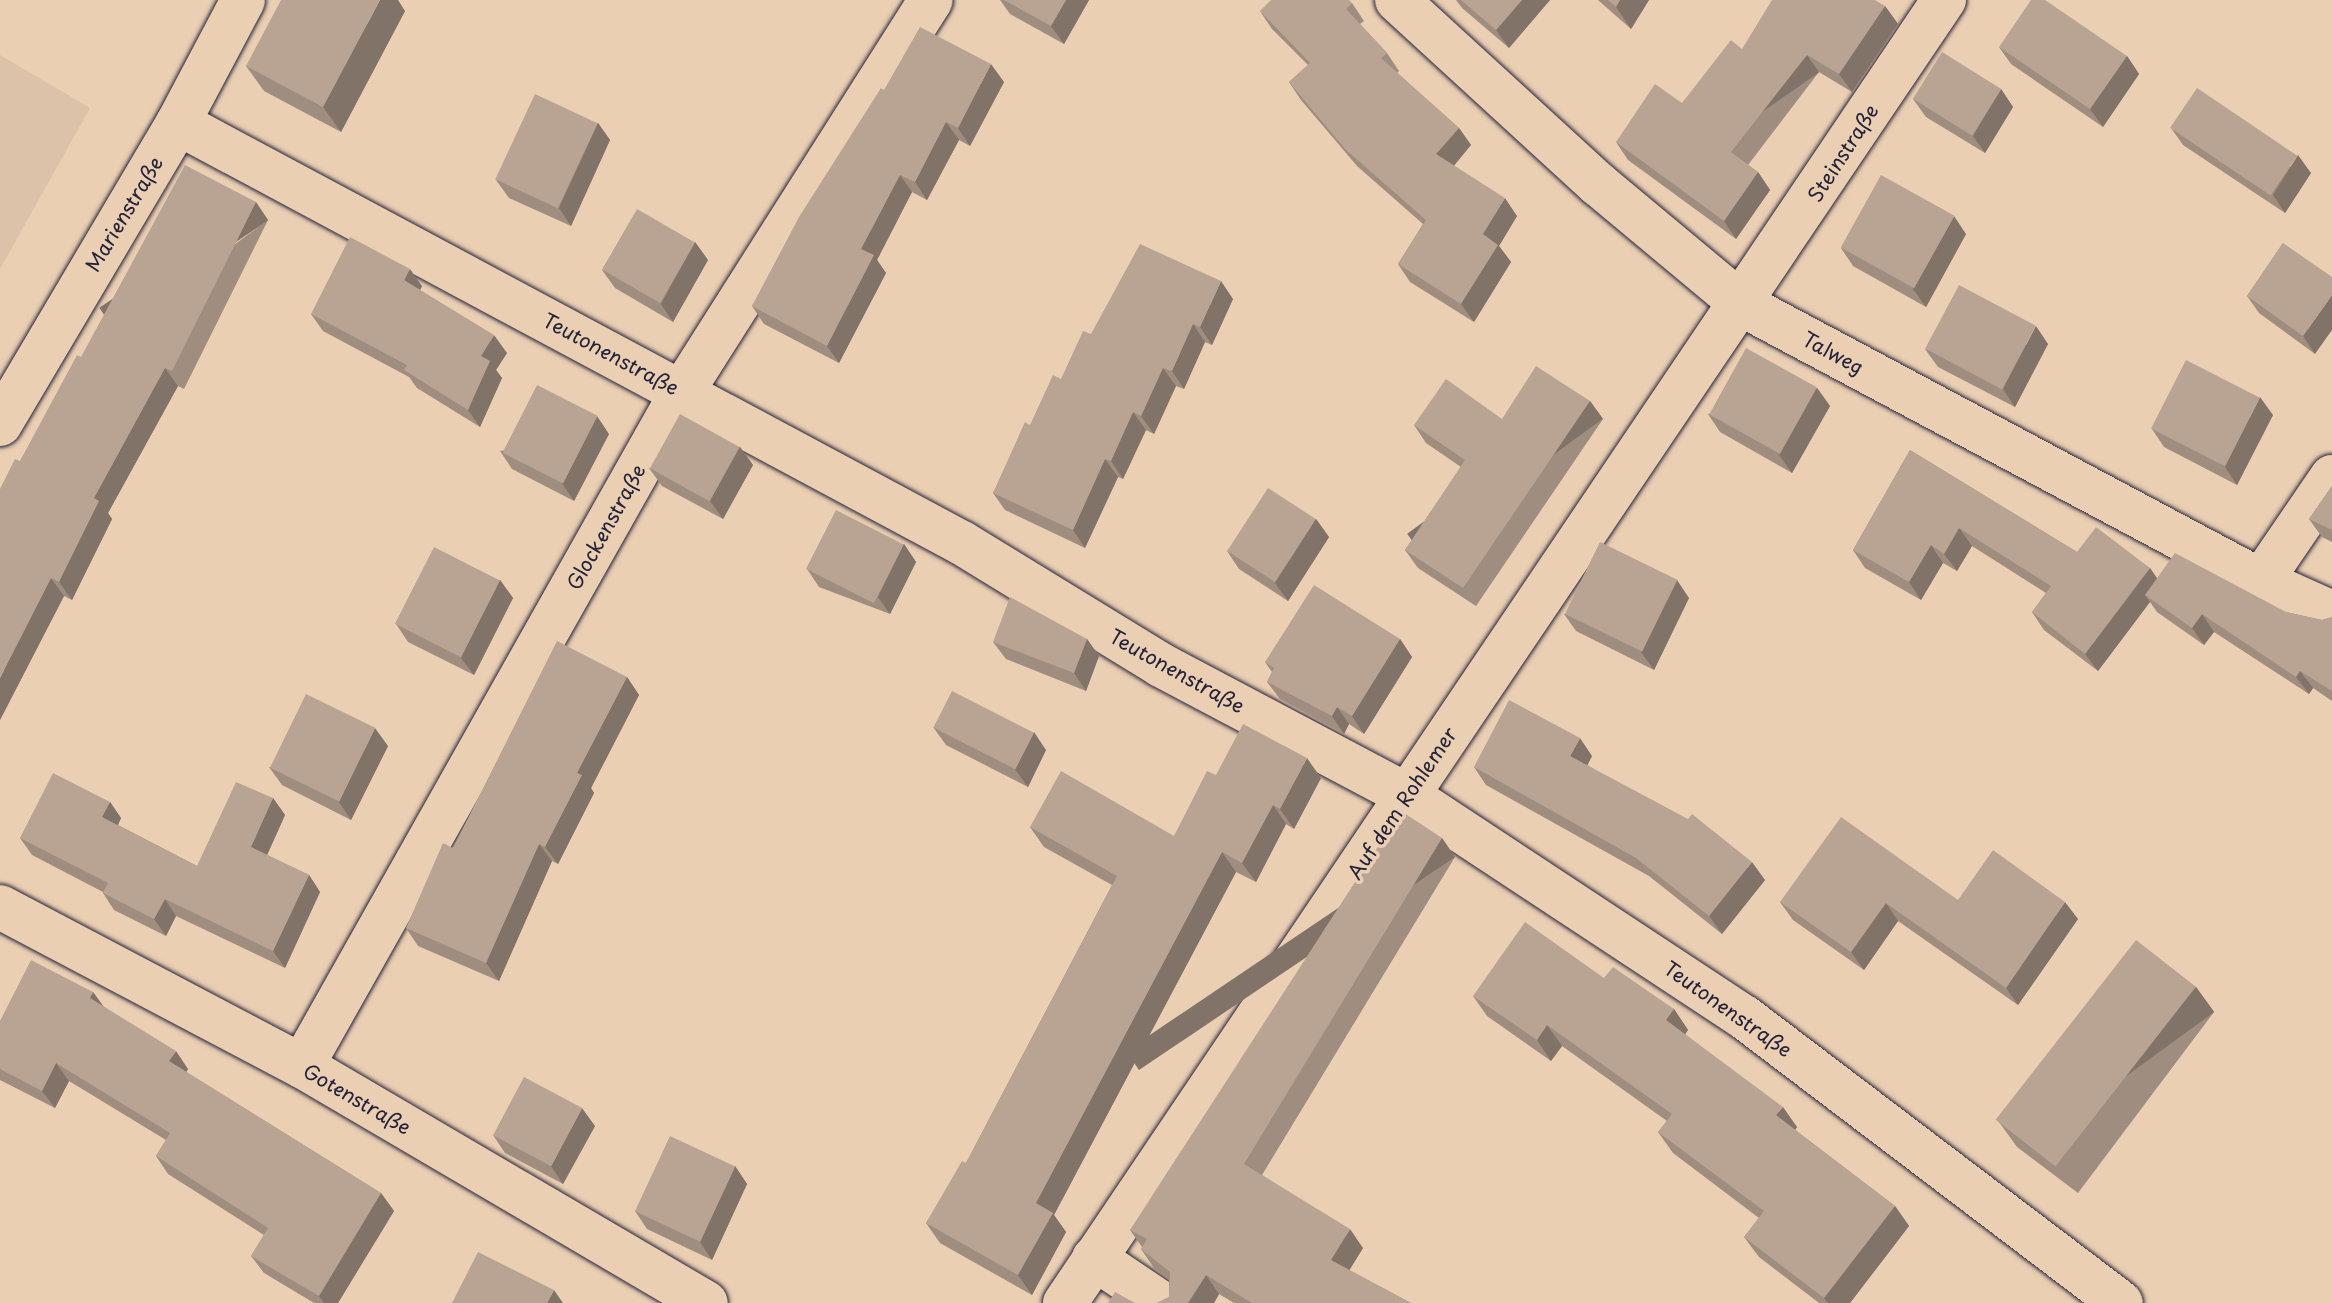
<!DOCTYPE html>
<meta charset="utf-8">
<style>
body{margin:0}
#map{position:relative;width:2332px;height:1303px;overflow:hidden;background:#ebcfb2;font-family:"Playpen Sans",sans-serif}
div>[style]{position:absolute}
.built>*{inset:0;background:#dcc2a9}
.roads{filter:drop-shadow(0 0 2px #22223b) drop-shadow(0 0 2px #22223b)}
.minor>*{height:44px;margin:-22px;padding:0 22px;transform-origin:22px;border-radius:22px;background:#ebcfb2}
.wall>*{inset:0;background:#9f8d7f}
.shaded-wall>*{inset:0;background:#827368;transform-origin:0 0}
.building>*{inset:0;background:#b9a494;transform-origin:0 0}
span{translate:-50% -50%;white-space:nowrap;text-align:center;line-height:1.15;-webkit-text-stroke:7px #ebcfb2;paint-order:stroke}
.street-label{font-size:20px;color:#22223b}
</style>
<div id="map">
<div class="built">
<i style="clip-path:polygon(0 55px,90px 108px,0 269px)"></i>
</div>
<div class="roads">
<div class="minor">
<i style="left:1397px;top:0;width:273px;rotate:42.5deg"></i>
<i style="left:1598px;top:184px;width:189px;rotate:39.8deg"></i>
<i style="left:1743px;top:305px;width:587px;rotate:28.05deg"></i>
<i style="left:2261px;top:581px;width:78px;rotate:24.3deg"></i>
<i style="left:178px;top:123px;width:889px;rotate:28.18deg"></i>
<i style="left:962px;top:543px;width:233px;rotate:31.5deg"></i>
<i style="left:1161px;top:665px;width:278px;rotate:27.9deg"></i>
<i style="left:1407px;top:795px;width:404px;rotate:33.4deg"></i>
<i style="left:1744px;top:1017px;width:473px;rotate:37.2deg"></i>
<i style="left:0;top:424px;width:350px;rotate:-59.4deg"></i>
<i style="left:178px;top:123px;width:139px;rotate:-62.1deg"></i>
<i style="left:2261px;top:581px;width:126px;rotate:-55.7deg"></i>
<i style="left:0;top:907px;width:341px;rotate:27.8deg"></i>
<i style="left:302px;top:1066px;width:468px;rotate:30.4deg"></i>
<i style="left:302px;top:1066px;width:774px;rotate:-60.59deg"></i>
<i style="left:682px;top:392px;width:464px;rotate:-57.6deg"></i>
<i style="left:1094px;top:1258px;width:81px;rotate:33.9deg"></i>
<i style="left:1065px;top:1303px;width:1572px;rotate:-56deg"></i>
</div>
</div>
<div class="wall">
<i style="clip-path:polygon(1000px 0,1089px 0,1064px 44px,1010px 14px)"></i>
<i style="clip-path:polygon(1456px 0,1550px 0,1509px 48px,1462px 8px)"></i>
<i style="clip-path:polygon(1598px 0,1649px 0,1631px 29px)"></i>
<i style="clip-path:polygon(1352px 3px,1364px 21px,1360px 24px,1387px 53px,1399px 71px,1397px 73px,1459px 128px,1471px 145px,1454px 166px,1517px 216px,1499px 246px,1511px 262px,1474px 322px,1410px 282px,1398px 264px,1423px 224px,1357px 166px,1301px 100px,1289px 82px,1308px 65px,1272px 29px,1260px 11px)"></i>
<i style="clip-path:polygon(1885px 6px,1898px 24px,1852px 92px,1819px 72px,1748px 165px,1758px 172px,1770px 190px,1736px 239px,1628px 160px,1616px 142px,1682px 103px,1742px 49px)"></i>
<i style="clip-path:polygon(405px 11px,341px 132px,264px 91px,246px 66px)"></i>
<i style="clip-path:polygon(1999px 47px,2127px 56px,2139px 74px,2103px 127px,2011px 64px)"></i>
<i style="clip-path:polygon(1004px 82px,970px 146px,959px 140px,927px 200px,912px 192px,877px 260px,886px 273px,839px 363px,764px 324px,752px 306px,884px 90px)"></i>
<i style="clip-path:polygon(2001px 89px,2013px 107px,1985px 153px,1926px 117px,1913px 99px)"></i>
<i style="clip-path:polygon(598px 123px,610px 140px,571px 226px,509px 198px,496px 180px)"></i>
<i style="clip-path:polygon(2171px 128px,2311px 173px,2285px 213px,2183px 145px)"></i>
<i style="clip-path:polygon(268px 220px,184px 389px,178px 386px,108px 513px,112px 519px,72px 600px,64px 596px,0 720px,20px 461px,81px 357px)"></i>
<i style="clip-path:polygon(1966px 234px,1926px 307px,1853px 266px,1841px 248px)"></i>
<i style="clip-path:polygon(695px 242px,708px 260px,673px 322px,615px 288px,602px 270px)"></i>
<i style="clip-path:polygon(2283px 243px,2315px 354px,2259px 313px,2247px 296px)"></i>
<i style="clip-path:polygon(422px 286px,420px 290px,507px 353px,496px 370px,502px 378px,480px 427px,417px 388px,409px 377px,323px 331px,311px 314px)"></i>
<i style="clip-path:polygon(1233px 299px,1212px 345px,1205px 342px,1184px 389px,1176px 386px,1154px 434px,1146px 430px,1123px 479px,1118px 477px,1085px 548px,1005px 510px,993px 493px,1030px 425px,1091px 334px)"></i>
<i style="clip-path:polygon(2048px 344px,2015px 407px,1938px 367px,1925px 349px)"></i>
<i style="clip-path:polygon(1817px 388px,1830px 406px,1792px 473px,1720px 432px,1708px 414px)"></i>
<i style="clip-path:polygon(1590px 401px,1603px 419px,1476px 606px,1418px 568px,1405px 550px,1461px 467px,1426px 443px,1414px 425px,1502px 419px)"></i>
<i style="clip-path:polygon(2273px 415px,2237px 485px,2164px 447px,2152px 429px)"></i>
<i style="clip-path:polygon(609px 434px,574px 501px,512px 469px,500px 451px)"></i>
<i style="clip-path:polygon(740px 447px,753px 465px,723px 519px,662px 486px,649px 468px)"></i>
<i style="clip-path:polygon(1910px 450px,2077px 552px,2150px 568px,2157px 578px,2286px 612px,2322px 620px,2332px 617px,2332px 701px,2313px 688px,2309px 694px,2214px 632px,2204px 645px,2157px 612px,2150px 602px,2098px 671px,2044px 630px,2032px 612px,2046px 593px,1972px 546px,1957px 571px,1943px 563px,1921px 600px,1865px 568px,1853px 550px)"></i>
<i style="clip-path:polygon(2332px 486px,2332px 542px,2322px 537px,2309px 519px)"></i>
<i style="clip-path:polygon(1316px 519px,1329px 537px,1288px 601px,1239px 569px,1227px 551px)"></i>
<i style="clip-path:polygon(904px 544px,916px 562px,890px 614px,819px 587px,807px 569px)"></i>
<i style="clip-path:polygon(500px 580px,513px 598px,474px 675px,408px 642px,396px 624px)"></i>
<i style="clip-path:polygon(1689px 598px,1654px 670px,1576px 631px,1564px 614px)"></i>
<i style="clip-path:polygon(1087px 639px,1099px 656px,1086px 691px,1006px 659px,993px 642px)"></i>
<i style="clip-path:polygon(1400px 639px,1412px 657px,1364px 734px,1349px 724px,1344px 734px,1280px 699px,1267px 682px,1272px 672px,1265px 662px)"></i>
<i style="clip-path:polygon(627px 677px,639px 695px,591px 788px,594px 793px,558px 864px,552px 861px,499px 981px,418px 946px,406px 928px,453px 848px)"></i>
<i style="clip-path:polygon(933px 727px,1046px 750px,1028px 787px,946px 745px)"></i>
<i style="clip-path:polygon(388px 746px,351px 820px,282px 785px,269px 767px)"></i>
<i style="clip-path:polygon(1592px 756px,1587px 765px,1765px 880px,1722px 934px,1649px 876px,1486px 785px,1474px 767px)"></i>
<i style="clip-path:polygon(1216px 775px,1321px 778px,1294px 829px,1286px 824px,1256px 882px,1236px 872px,1054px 1215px,1066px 1232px,1032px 1295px,940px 1243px,926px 1223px,966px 1163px,1112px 885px,1044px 847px,1030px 827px,1174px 836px)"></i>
<i style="clip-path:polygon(273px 798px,285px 815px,267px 855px,309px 875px,320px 892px,285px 968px,176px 916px,166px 936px,114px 910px,103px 893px,103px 892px,32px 855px,20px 838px,110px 802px,121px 818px,118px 825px,197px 866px)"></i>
<i style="clip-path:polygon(1442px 838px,1455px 857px,1262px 1175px,1363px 1248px,1349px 1270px,1411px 1303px,1234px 1303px,1219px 1294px,1214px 1303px,1157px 1303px,1169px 1297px,1169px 1280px,1154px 1268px,1141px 1249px,1142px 1247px,1130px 1230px)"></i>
<i style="clip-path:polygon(1958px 900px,2078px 919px,2018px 1005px,1898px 921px,1864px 970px,1793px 920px,1780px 902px)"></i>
<i style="clip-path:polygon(1604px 978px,1674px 1009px,1688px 1030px,1685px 1034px,1797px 1127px,1795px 1130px,1895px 1206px,1909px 1226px,1850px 1303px,1819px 1303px,1759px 1257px,1744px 1237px,1759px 1218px,1673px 1153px,1658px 1132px,1667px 1121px,1562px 1046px,1551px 1061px,1487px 1016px,1473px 996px)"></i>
<i style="clip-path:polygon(2196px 987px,2214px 1012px,2078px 1193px,2017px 1147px,1999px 1122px)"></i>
<i style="clip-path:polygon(93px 992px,103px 1006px,188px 1069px,186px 1072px,381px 1193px,394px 1211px,338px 1303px,314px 1303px,264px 1273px,251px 1256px,264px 1235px,168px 1174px,156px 1156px,166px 1140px,69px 1081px,55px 1108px,0 1080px,0 1021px)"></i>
<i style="clip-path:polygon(595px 1126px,563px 1184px,505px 1153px,493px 1135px)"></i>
<i style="clip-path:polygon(735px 1166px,747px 1184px,712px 1260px,647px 1229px,635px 1211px)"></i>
</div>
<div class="shaded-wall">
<i style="clip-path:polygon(380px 0,398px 0,405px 11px,341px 132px,323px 107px)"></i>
<i style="clip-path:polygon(1066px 0,1089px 0,1064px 44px,1051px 26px)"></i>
<i style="clip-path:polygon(1522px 0,1550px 0,1509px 48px,1496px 30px)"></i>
<i style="clip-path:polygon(1620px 0,1649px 0,1631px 29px,1616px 7px)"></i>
<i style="clip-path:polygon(1885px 6px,1898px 24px,1852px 92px,1839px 74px)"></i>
<i style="left:1807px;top:55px;width:21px;height:123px;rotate:55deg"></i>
<i style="clip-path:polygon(2127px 56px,2139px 74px,2103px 127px,2090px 109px)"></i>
<i style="clip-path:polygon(991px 64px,1004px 82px,970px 146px,958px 128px)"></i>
<i style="clip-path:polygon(2001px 89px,2013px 107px,1985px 153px,1973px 136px)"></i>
<i style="clip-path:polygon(946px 122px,959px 140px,927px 200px,915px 182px)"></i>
<i style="clip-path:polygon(598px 123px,610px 140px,571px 226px,559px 208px)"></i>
<i style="clip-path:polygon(1459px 128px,1471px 145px,1448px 172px,1436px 154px)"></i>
<i style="clip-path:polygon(2298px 155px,2311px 173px,2285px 213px,2273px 195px)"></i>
<i style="clip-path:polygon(1758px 172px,1770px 190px,1736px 239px,1724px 221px)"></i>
<i style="clip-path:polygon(900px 175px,912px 192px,877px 260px,886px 273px,839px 363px,827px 346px,861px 249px)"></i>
<i style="clip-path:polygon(1505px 198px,1517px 216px,1499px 246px,1511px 262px,1474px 322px,1461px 304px,1483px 234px)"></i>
<i style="left:256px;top:202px;width:22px;height:189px;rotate:56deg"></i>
<i style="clip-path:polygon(1954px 216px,1966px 234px,1926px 307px,1913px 289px)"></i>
<i style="clip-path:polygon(695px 242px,708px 260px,673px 322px,661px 304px)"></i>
<i style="clip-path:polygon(410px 269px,422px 286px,416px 298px,404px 280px)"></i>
<i style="clip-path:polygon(1221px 281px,1233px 299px,1212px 345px,1200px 327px)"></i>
<i style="clip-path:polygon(2332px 295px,2332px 330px,2315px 354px,2303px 336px)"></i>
<i style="clip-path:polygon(1193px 324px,1205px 342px,1184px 389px,1172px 371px)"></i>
<i style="clip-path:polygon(2036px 326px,2048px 344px,2015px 407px,2003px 389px)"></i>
<i style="clip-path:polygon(494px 335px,507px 353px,496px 370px,502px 378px,480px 427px,468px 410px,481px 356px)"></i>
<i style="clip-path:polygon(165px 368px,178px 386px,108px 513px,112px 519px,72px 600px,59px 582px,94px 498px)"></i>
<i style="clip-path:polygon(1163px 368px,1176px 386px,1154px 434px,1141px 416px)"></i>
<i style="clip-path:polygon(1817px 388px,1830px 406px,1792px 473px,1779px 455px)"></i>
<i style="clip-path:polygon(2260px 397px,2273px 415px,2237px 485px,2225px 467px)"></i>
<i style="left:1590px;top:401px;width:22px;height:226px;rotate:54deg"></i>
<i style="clip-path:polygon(1133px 412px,1146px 430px,1123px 479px,1111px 461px)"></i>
<i style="clip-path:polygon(597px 416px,609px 434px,574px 501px,562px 483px)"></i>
<i style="clip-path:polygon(740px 447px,753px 465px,723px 519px,710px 501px)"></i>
<i style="clip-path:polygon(1105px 459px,1118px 477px,1085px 548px,1073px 530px)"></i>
<i style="clip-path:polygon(1316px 519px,1329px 537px,1288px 601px,1275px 583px)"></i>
<i style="clip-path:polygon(1959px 528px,1972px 546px,1957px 571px,1944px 554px)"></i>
<i style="clip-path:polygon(904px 544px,916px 562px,890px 614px,878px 597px)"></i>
<i style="clip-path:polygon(1931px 545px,1943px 563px,1921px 600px,1909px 582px)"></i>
<i style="clip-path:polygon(2150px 568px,2162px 586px,2145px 595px,2150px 602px,2098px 671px,2085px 654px)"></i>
<i style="clip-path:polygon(51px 578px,64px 596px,0 720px,0 678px)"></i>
<i style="clip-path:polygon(500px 580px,513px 598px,474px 675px,461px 658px)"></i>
<i style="clip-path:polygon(1677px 580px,1689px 598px,1654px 670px,1641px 652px)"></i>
<i style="clip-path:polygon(2202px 614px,2214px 632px,2204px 645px,2192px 628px)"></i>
<i style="clip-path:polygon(1087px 639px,1099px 656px,1086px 691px,1074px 673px)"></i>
<i style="clip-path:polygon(1400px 639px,1412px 657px,1364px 734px,1352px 716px)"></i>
<i style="clip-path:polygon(2300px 671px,2313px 688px,2309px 694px,2296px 677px)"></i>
<i style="clip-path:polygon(627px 677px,639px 695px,591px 788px,594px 793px,558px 864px,545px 847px,577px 773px)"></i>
<i style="clip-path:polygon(1337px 707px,1349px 724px,1344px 734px,1332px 716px)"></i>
<i style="clip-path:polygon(375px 728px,388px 746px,351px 820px,339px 802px)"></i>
<i style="clip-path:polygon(1034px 732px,1046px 750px,1028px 787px,1015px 769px)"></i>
<i style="clip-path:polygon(1580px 738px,1592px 756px,1583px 774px,1570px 756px)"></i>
<i style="clip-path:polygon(1307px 758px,1321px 778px,1294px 829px,1280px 809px)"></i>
<i style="clip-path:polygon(273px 798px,285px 815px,263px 864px,251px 847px)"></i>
<i style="clip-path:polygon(110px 802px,121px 818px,114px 834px,102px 817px)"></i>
<i style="clip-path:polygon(1273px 805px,1286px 824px,1256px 882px,1242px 863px)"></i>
<i style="left:1442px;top:838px;width:23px;height:381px;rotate:56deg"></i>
<i style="clip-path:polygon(539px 844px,552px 861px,499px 981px,486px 963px)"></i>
<i style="clip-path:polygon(1222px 852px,1236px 872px,1054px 1215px,1066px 1232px,1032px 1295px,1018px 1275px,1036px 1203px)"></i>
<i style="clip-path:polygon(1752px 862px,1765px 880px,1722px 934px,1709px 916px)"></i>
<i style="clip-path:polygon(309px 875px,320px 892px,285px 968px,273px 951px)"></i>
<i style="clip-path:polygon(165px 899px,176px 916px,166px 936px,154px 919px)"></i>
<i style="clip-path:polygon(2065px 902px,2078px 919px,2018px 1005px,2006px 988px)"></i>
<i style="clip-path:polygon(1886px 903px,1898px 921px,1864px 970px,1851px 952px)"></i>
<i style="left:2196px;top:987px;width:31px;height:226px;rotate:54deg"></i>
<i style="clip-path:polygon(93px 992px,106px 1010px,90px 998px)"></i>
<i style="clip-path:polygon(1674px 1009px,1688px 1030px,1681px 1040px,1666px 1020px)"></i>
<i style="clip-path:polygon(1547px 1025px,1562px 1046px,1551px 1061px,1537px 1040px)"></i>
<i style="clip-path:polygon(176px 1051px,188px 1069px,182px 1079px,169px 1061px)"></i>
<i style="clip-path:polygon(56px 1063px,69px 1081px,55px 1108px,42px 1091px)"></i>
<i style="clip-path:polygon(1783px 1107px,1797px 1127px,1791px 1136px,1776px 1115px)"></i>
<i style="clip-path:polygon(582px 1108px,595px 1126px,563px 1184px,551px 1166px)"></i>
<i style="clip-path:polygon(735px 1166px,747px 1184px,712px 1260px,700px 1242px)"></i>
<i style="clip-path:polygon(381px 1193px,394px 1211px,338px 1303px,324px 1303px,319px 1296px)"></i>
<i style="clip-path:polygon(1895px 1206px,1909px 1226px,1850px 1303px,1828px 1303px,1824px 1298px)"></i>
<i style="clip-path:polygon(1350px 1229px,1363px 1248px,1344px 1279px,1331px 1260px)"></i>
<i style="clip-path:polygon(1206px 1275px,1219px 1294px,1214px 1303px,1188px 1303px)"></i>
<i style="clip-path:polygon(554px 1290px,563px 1303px,547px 1303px)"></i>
</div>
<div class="building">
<i style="clip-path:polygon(281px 0,380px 0,323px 107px,246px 66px)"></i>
<i style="clip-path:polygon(1004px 0,1066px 0,1051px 26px)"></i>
<i style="clip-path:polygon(1271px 0,1349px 0,1352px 3px,1346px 9px,1387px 53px,1381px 58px,1459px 128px,1436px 154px,1505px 198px,1483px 234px,1498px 245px,1461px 304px,1398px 264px,1426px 220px,1345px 149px,1289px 82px,1310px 63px,1260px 11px)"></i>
<i style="clip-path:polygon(1461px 0,1522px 0,1496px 30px)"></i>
<i style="clip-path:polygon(1608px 0,1620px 0,1616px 7px)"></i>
<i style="clip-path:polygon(1772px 0,1875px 0,1885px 6px,1839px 74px,1807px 55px,1731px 152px,1758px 172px,1724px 221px,1616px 142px,1655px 84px,1682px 103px,1731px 40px,1742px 49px)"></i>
<i style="clip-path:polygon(2031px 0,2045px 0,2127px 56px,2090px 109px,1999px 47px)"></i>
<i style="clip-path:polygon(920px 27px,991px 64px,958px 128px,946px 122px,915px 182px,900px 175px,861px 249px,874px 255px,827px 346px,752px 306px,799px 217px,881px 88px,884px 90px)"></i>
<i style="left:1942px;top:52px;width:70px;height:55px;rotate:32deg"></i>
<i style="left:2197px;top:88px;width:121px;height:48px;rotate:34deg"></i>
<i style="left:535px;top:94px;width:69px;height:94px;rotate:25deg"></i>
<i style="clip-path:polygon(185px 165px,256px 202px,172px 371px,165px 368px,94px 498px,99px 501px,59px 582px,51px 578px,0 678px,0 489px,15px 459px,20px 461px,77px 355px,81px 357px)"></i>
<i style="left:1881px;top:175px;width:84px;height:83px;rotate:29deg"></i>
<i style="left:637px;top:209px;width:67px;height:70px;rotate:30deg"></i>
<i style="clip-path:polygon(350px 237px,410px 269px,404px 280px,494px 335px,481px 356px,490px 361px,468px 410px,404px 370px,407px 365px,311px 314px)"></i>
<i style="clip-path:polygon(2283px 243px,2332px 277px,2332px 295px,2303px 336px,2247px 296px)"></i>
<i style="clip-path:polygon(1140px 244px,1221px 281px,1200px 327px,1193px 324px,1172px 371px,1163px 368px,1141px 416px,1133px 412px,1111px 461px,1105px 459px,1073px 530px,993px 493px,1025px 422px,1030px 425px,1053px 375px,1061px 379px,1083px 331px,1091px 334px)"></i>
<i style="left:1959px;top:285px;width:87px;height:72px;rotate:28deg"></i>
<i style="left:1746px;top:348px;width:81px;height:76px;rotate:29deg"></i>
<i style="left:2186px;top:360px;width:83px;height:77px;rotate:27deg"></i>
<i style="clip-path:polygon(1536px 366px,1590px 401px,1463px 588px,1405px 550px,1465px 460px,1414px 425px,1446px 379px,1502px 419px)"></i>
<i style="left:537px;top:385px;width:68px;height:76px;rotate:27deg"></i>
<i style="left:680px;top:414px;width:68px;height:62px;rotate:29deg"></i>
<i style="clip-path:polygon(1910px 450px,2077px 552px,2096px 527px,2150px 568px,2085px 654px,2032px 612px,2051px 586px,1959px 528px,1944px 554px,1931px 545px,1909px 582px,1853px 550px)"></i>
<i style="clip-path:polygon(2332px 486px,2332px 530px,2309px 519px)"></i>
<i style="left:1268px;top:488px;width:57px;height:75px;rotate:33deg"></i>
<i style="left:836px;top:510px;width:76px;height:66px;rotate:27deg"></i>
<i style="left:1600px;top:542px;width:86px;height:80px;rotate:26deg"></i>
<i style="left:434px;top:547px;width:74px;height:86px;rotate:27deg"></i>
<i style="clip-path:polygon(2175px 553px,2286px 612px,2322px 620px,2332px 617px,2332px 691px,2300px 671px,2296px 677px,2202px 614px,2192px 628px,2145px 595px)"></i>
<i style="clip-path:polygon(1314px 585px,1400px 639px,1352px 716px,1337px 707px,1332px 716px,1267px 682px,1274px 668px,1265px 662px)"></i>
<i style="clip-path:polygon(1010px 597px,1087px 639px,1074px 673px,993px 642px)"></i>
<i style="clip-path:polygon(557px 641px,627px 677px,577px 773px,582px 775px,545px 847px,539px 844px,486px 963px,406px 928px,443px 843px,453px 848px)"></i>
<i style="left:952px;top:691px;width:92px;height:41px;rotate:27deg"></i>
<i style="left:306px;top:694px;width:77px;height:82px;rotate:26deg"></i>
<i style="clip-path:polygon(1509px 700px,1580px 738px,1570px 756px,1688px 819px,1692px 814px,1752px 862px,1709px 916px,1636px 858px,1474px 767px)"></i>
<i style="clip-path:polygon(1243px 724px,1307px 758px,1280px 809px,1273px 805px,1242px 863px,1222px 852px,1036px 1203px,1053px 1213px,1018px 1275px,926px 1223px,962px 1161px,966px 1163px,1117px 876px,1030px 827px,1061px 771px,1174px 836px,1207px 771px,1216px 775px)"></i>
<i style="clip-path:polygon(53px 773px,110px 802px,102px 817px,197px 866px,236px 782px,273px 798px,251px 847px,309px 875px,273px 951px,165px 899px,154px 919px,103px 893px,108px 883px,20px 838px)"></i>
<i style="clip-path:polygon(1401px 811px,1442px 838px,1244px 1164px,1350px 1229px,1331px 1260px,1411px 1303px,1252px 1303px,1206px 1275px,1188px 1303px,1157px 1303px,1169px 1297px,1170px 1272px,1141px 1249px,1147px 1239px,1130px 1230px)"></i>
<i style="clip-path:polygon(1841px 817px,1958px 900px,1993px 850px,2065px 902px,2006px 988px,1886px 903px,1851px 952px,1780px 902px)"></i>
<i style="clip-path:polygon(1525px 922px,1604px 978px,1613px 967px,1674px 1009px,1666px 1020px,1783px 1107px,1776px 1115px,1895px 1206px,1824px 1298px,1744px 1237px,1764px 1211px,1658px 1132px,1672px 1114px,1547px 1025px,1537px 1040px,1473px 996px)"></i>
<i style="left:2136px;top:940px;width:76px;height:228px;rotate:38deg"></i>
<i style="clip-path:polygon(31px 960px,93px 992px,90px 998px,176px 1051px,169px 1061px,381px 1193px,319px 1296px,251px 1256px,268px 1228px,156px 1156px,170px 1133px,56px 1063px,42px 1091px,0 1069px,0 1021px)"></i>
<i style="left:524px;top:1077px;width:66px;height:66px;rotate:28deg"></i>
<i style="left:670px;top:1136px;width:72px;height:83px;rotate:25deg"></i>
<i style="clip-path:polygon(478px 1252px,554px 1290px,547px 1303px,452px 1303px)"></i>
<i style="clip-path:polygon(1115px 1292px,1135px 1303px,1108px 1303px)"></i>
</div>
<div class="street-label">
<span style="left:1843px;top:153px;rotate:-57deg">Steinstraße</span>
<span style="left:124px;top:214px;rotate:-59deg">Marienstraße</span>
<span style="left:1833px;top:353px;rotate:28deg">Talweg</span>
<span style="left:611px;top:354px;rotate:28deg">Teutonenstraße</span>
<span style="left:606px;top:527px;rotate:-61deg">Glockenstraße</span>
<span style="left:1177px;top:671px;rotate:29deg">Teutonenstraße</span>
<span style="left:1402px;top:803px;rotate:-56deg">Auf dem Rohlemer</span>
<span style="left:1728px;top:1009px;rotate:35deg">Teutonenstraße</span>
<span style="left:357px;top:1099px;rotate:30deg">Gotenstraße</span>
</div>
</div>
